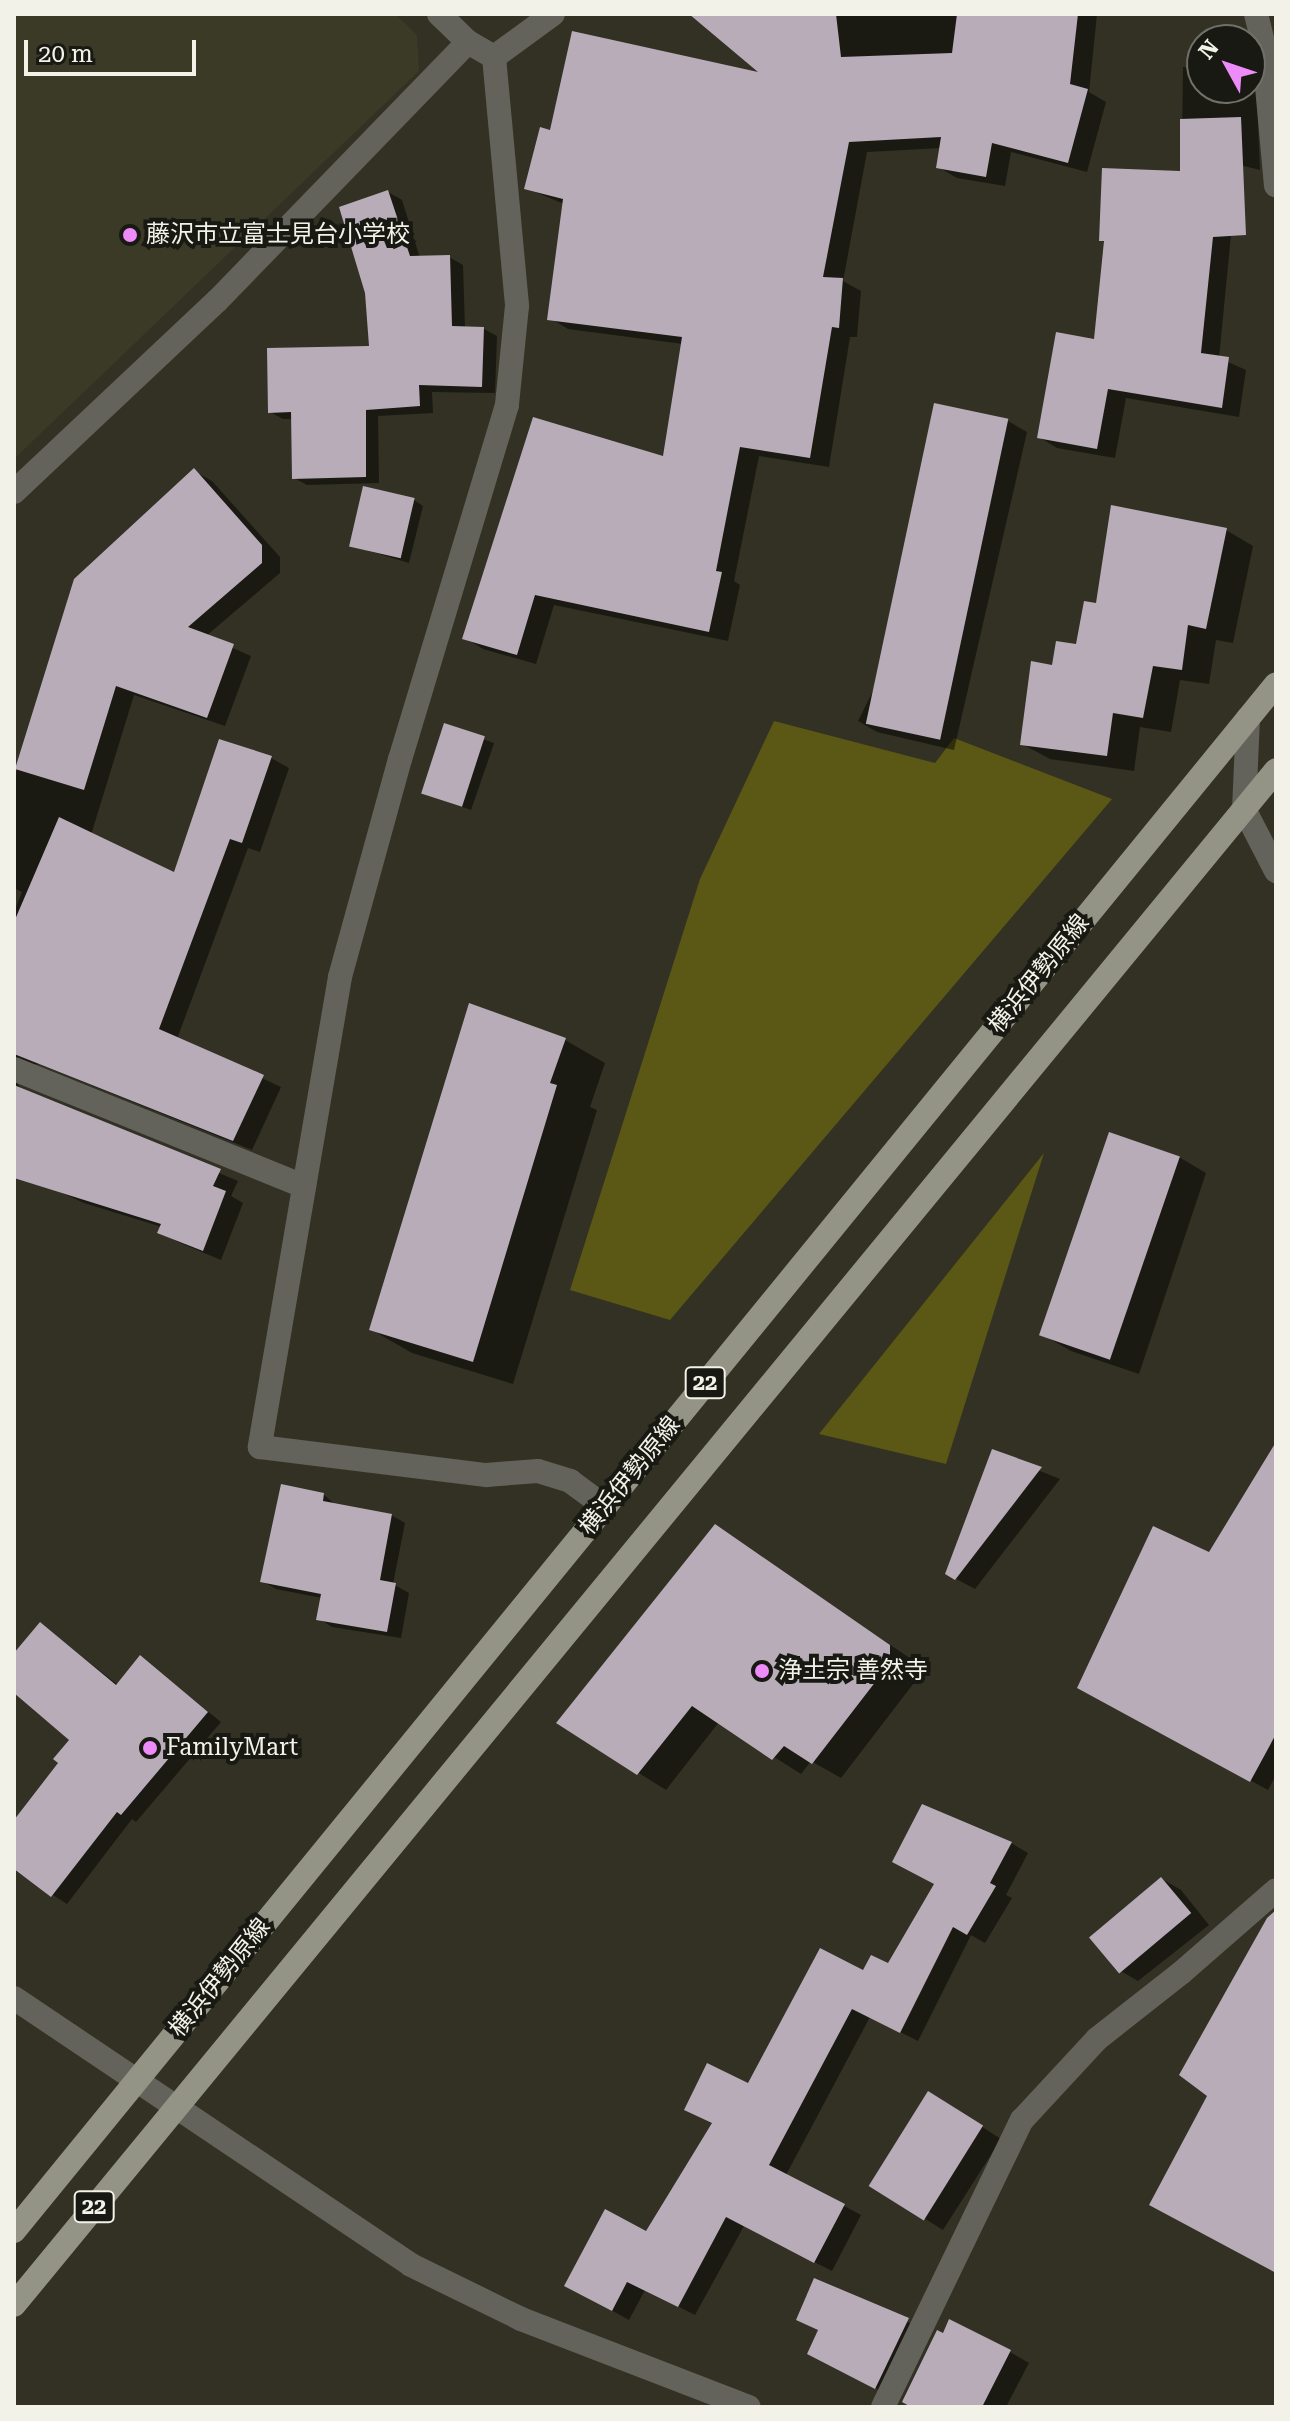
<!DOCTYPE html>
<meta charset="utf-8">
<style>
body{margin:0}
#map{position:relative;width:1290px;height:2421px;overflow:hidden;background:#323124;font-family:"Roboto Serif","Noto Sans JP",serif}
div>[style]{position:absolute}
.built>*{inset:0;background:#3b3a26}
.green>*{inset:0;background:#5b5715}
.shadow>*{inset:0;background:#0007;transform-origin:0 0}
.building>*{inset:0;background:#b8acb9;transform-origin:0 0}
.minor>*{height:24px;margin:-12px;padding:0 12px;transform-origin:12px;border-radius:12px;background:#63635c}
.major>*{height:24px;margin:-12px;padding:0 12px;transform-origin:12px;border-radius:12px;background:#949486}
.dots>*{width:22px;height:22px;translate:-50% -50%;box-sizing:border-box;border:4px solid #191913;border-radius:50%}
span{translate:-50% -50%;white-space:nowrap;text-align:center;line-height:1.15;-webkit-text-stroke:8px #191913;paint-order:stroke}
.shield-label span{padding:2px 6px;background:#191913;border:2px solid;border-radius:6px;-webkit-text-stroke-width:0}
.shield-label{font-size:22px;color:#f2f2e9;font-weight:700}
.poi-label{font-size:24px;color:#f2f2e9}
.left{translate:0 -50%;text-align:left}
.street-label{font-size:24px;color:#f2f2e9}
.frame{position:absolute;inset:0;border:16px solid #f2f2e9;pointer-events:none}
.north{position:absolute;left:1186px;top:24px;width:80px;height:80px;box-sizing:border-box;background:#191913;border:2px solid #707069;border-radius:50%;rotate:310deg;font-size:22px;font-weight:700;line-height:32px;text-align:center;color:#f2f2e9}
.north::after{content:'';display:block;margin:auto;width:28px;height:36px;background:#ed8cf9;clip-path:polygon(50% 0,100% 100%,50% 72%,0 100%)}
.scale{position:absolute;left:24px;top:40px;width:172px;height:36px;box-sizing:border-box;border:4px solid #f2f2e9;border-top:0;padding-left:10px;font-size:24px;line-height:28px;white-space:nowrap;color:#f2f2e9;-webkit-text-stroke:6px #191913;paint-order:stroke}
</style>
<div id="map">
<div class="built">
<i style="clip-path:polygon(14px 14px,395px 14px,417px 35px,419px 71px,14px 459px)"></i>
</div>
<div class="green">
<i style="clip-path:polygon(774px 721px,935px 763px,954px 738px,1112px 799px,670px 1320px,570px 1290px,700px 879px)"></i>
<i style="clip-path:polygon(1044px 1153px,946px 1464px,819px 1434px)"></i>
</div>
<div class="shadow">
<i style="clip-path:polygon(762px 14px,1097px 14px,1089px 92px,1106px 102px,1087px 172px,1011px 152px,1005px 186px,957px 178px,938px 167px,941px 148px,867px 152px,843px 281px,861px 291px,857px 337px,850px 337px,829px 467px,759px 456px,734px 581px,740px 585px,728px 641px,554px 605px,536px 664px,483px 649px,465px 638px,665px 459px,683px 344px,568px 329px,550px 318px,564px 204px,526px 188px,551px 132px,769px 76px)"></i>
<i style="clip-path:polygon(1183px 67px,1202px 68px,1202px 88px,1250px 88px,1250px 75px,1256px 78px,1260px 170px,1200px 155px,1182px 145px)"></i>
<i style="clip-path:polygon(388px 192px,402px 200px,420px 258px,449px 257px,463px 265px,465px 328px,484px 329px,497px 336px,495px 393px,432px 392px,433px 413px,378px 416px,379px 483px,307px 485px,294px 478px,293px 419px,283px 419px,270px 412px,371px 348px)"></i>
<i style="clip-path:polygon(1232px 225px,1219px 358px,1246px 370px,1239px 417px,1126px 398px,1115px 458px,1057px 448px,1039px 437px,1096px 342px,1106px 243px,1101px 240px)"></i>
<i style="clip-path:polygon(1008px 421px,1027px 432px,954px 750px,877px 732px,858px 721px)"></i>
<i style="clip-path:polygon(194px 471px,212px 481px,280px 557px,280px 573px,206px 636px,251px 656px,225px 726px,134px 695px,91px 835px,175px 875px,271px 758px,289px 768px,260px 852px,248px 848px,177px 1039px,281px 1087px,252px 1150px,39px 1064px,23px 1066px,16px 1082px,23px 1091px,238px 1181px,231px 1196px,243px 1203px,221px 1260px,178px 1242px,160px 1232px,162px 1227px,84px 1203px,14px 1171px,14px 912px,22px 892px,14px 888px,14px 779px,76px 580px)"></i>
<i style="clip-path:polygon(414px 500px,423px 506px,409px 563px,350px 545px)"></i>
<i style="clip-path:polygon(1226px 530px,1253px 546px,1233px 643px,1216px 640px,1209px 684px,1180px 680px,1171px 732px,1140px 727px,1134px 771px,1050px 759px,1022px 744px,1054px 667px)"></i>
<i style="left:445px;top:726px;width:52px;height:71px;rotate:19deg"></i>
<i style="clip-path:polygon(565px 1040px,605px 1063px,590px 1107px,597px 1110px,513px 1384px,412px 1353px,372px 1330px)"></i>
<i style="clip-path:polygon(1179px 1157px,1206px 1173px,1139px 1374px,1071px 1351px,1043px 1335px)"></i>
<i style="clip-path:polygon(993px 1452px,1060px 1479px,975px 1589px,947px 1574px)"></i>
<i style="clip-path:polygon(1276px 1462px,1276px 1775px,1268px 1790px,1097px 1697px,1210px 1555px)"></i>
<i style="clip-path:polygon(283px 1487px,324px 1495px,336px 1505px,391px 1515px,405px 1523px,393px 1584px,409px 1593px,401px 1638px,332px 1627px,319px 1619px,322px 1598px,276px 1589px,262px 1581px)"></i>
<i style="clip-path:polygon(716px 1527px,917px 1663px,917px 1679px,841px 1778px,811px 1761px,801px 1774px,719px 1722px,666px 1790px,559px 1723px)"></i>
<i style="clip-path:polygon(41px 1624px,118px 1685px,141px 1658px,221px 1722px,136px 1822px,132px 1819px,67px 1904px,14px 1870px,14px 1823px,61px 1762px,72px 1739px,14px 1690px,14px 1656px)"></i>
<i style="clip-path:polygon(1011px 1843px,1028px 1853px,1006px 1895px,1012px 1898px,985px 1943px,971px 1935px,918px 2041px,870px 2017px,786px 2175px,861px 2215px,832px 2271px,744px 2226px,695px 2315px,645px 2290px,629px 2320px,584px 2295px,647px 2234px,749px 2086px,864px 1973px,889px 1966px)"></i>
<i style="clip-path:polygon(1162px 1879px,1181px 1890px,1209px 1925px,1138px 1981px,1119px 1970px)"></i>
<i style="clip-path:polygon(948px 2105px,1001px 2139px,943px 2230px,871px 2185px)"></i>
<i style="clip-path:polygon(815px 2280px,925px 2330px,893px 2397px,826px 2363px,820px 2331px,798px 2319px)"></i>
<i style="clip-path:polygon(1010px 2352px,1029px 2363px,1006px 2407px,914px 2407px)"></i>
</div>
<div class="building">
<i style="clip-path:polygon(689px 14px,836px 14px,841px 57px,952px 53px,957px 14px,1078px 14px,1070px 84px,1088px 89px,1068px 163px,992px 143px,986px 177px,936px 168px,941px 137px,849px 142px,823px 277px,843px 278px,839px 328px,832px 327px,810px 458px,740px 447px,716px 571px,722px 572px,709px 632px,535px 595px,517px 655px,462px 639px,533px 417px,663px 456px,682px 337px,547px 320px,563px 199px,524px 189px,540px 127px,550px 130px,572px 31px,758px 72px)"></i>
<i style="clip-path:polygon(1241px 117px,1246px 235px,1213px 237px,1201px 353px,1229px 357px,1222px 408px,1108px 389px,1097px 449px,1037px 438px,1056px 332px,1094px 339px,1104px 241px,1099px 241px,1102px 168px,1180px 171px,1180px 119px)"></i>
<i style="clip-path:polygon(388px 190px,410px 256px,450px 255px,452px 326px,484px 327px,482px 387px,419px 385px,420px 406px,366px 410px,366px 477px,292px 479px,291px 412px,268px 413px,267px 348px,369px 346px,365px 293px,339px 207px)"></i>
<i style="left:934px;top:403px;width:76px;height:328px;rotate:12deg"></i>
<i style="clip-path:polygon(194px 468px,262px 545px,262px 563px,188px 627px,234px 644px,207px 718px,116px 686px,84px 790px,15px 769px,74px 579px)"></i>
<i style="left:363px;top:486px;width:53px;height:62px;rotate:13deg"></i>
<i style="clip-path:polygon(1111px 505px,1227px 528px,1206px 629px,1188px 625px,1182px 670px,1153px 666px,1143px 718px,1113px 713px,1107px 756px,1020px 745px,1031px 661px,1052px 665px,1056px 641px,1076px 644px,1084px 601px,1096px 603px)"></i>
<i style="left:444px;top:723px;width:43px;height:74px;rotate:18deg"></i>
<i style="clip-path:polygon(219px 739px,272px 756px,242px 843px,230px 839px,159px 1029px,264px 1075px,233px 1141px,14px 1054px,14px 922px,59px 817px,174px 872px)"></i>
<i style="clip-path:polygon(469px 1003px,566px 1038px,550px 1083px,557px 1085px,473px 1362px,369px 1330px)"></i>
<i style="clip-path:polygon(14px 1085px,221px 1169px,213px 1186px,226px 1191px,203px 1251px,157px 1233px,161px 1224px,14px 1178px)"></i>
<i style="left:1109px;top:1132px;width:75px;height:215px;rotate:19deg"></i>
<i style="clip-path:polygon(1276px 1442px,1276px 1734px,1250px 1782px,1077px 1688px,1153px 1526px,1209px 1552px)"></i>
<i style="clip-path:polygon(992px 1449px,1042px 1467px,955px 1580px,945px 1574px)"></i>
<i style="clip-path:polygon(281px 1484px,324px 1493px,323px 1501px,392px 1514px,380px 1580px,396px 1583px,387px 1632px,316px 1620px,321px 1594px,260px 1582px)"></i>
<i style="clip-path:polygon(715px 1524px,890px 1645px,890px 1663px,812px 1764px,784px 1746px,772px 1760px,692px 1706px,637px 1775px,556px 1723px)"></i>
<i style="clip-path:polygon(40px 1622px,116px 1685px,140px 1655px,208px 1712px,121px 1815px,117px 1812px,51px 1897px,14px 1869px,14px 1820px,58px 1763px,53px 1759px,69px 1740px,14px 1693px,14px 1653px)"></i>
<i style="clip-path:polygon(922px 1804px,1012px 1842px,990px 1883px,996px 1886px,967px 1935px,953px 1927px,900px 2033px,852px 2009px,769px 2165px,845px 2204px,814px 2263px,726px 2217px,678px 2307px,627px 2282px,612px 2311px,564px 2286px,605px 2209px,646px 2231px,712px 2123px,684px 2110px,707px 2063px,748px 2083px,820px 1948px,863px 1970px,871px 1955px,888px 1963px,934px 1884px,892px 1862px)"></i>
<i style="left:1161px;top:1877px;width:47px;height:94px;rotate:50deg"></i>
<i style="clip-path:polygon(1276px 1910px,1276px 2273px,1149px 2205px,1207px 2096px,1179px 2075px,1267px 1918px)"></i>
<i style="left:928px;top:2091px;width:65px;height:112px;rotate:32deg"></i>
<i style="clip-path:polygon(814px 2278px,909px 2318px,875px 2389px,807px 2354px,818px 2330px,796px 2320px)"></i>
<i style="clip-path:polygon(949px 2319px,1011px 2350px,982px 2407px,911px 2407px,902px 2402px,937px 2330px,943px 2333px)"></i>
</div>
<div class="minor">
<i style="left:439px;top:14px;width:40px;rotate:44deg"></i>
<i style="left:468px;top:42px;width:30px;rotate:30deg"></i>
<i style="left:494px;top:57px;width:73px;rotate:-36.1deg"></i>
<i style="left:1256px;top:14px;width:30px;rotate:76deg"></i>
<i style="left:1263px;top:43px;width:143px;rotate:84.8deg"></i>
<i style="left:494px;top:57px;width:250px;rotate:84.7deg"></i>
<i style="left:517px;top:306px;width:100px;rotate:95.8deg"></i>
<i style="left:507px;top:405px;width:370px;rotate:106.8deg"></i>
<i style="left:400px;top:759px;width:226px;rotate:105.4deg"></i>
<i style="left:340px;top:977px;width:477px;rotate:99.7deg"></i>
<i style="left:260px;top:1447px;width:228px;rotate:7.1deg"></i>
<i style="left:486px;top:1475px;width:52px;rotate:-4.4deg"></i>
<i style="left:538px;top:1471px;width:34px;rotate:17deg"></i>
<i style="left:570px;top:1481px;width:42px;rotate:36.3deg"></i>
<i style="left:14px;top:492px;width:279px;rotate:-43.3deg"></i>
<i style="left:217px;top:301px;width:361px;rotate:-45.9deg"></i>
<i style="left:1248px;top:718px;width:91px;rotate:92.5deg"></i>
<i style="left:1244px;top:809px;width:70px;rotate:62.7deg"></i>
<i style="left:14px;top:1069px;width:313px;rotate:22deg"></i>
<i style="left:14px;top:1998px;width:478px;rotate:33.9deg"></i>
<i style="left:411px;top:2265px;width:123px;rotate:26.1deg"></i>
<i style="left:521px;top:2319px;width:244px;rotate:21.1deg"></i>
<i style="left:883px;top:2407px;width:319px;rotate:-64.2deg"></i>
<i style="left:1022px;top:2120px;width:110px;rotate:-47.2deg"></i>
<i style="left:1097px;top:2039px;width:107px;rotate:-38.2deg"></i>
<i style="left:1181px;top:1973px;width:126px;rotate:-41.1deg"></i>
</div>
<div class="major">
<i style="left:14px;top:2231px;width:1996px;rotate:-50.79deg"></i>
<i style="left:14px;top:2305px;width:1987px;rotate:-50.57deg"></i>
</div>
<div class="dots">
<i style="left:130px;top:235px;background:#ed8cf9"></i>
<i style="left:762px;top:1671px;background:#ed8cf9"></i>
<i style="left:150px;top:1748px;background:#ed8cf9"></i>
</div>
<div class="shield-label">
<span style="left:705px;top:1383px">22</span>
<span style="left:94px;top:2207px">22</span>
</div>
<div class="poi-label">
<span class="left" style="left:146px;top:235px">藤沢市立富士見台小学校</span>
<span class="left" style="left:778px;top:1671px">浄土宗 善然寺</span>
<span class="left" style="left:166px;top:1748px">FamilyMart</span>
</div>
<div class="street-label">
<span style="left:1039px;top:974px;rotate:-51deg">横浜伊勢原線</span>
<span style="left:630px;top:1476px;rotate:-51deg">横浜伊勢原線</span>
<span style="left:220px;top:1978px;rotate:-51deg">横浜伊勢原線</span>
</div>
<div class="frame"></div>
<div class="north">N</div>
<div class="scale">20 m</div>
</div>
